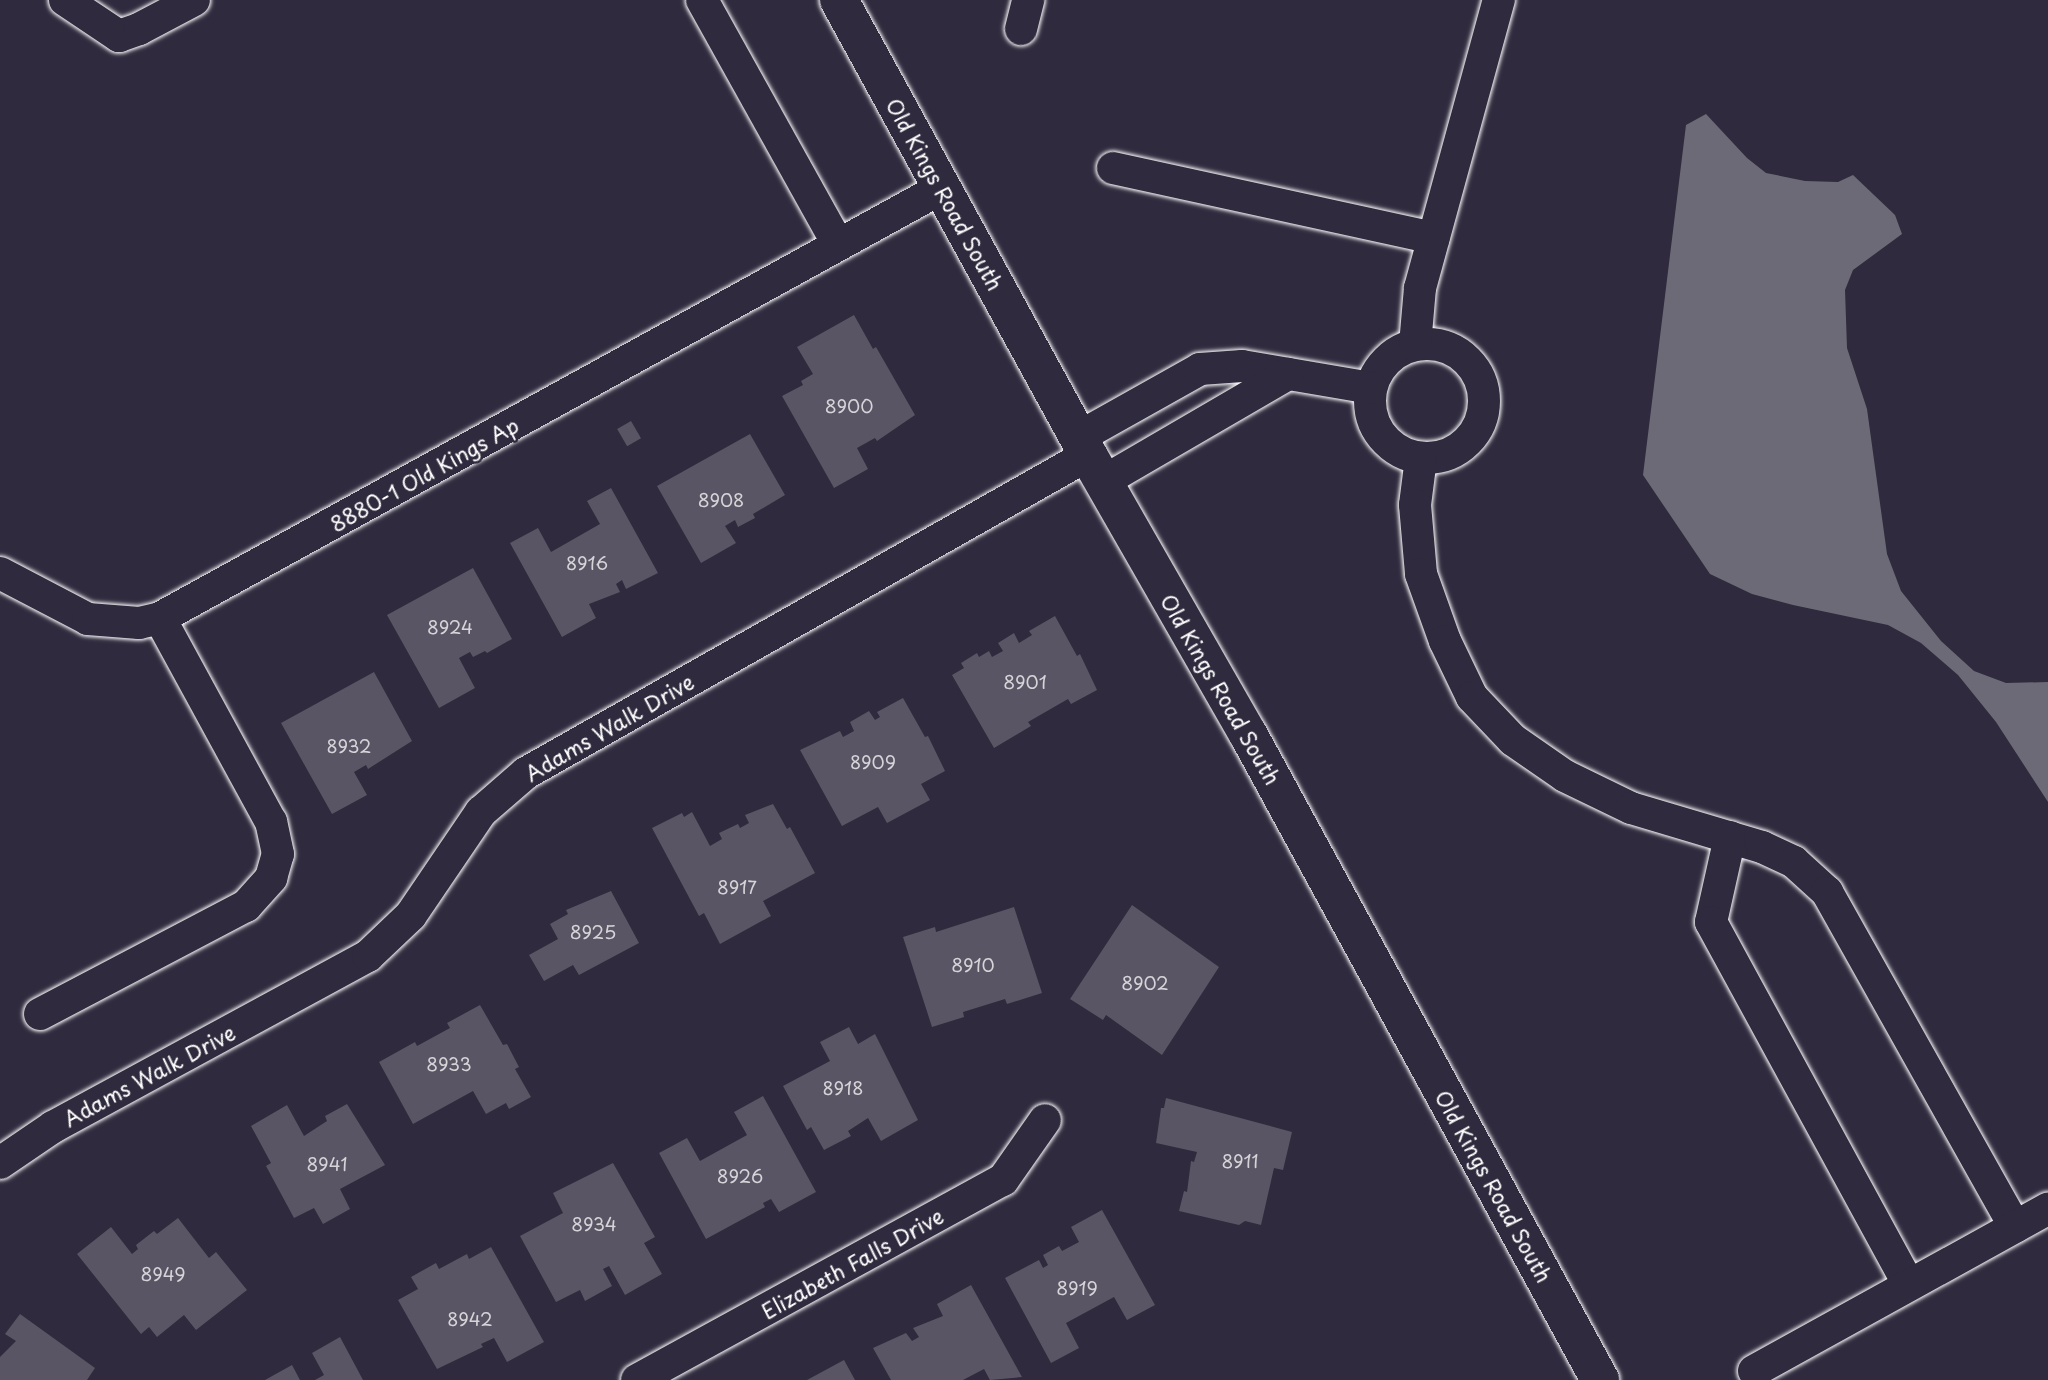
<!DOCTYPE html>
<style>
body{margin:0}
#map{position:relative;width:2048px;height:1380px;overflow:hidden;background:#2f2a3d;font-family:"Playpen Sans",sans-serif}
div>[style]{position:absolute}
.water>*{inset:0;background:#6d6a77}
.building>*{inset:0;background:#595564;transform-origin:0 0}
.roads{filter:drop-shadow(0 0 2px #fff) drop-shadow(0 0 2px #fff)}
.minor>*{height:32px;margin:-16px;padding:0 16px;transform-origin:16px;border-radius:16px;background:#2f2a3d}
.minor>.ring{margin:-16px;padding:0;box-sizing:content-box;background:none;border:32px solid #2f2a3d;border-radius:50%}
.tertiary>*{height:38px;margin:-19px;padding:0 19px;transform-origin:19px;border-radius:19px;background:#2f2a3d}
span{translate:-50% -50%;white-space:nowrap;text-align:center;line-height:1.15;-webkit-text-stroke:5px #2f2a3d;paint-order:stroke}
.number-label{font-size:18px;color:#d6d4d8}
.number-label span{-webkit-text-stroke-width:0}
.street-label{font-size:21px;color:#fff}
</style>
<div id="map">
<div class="water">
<i style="clip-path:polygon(1706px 114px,1747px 158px,1766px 173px,1805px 181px,1838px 182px,1853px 175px,1895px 215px,1902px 234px,1853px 270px,1845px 290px,1847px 348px,1867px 409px,1887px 554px,1901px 591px,1941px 641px,1974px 671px,2006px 683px,2048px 682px,2048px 802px,1996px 722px,1958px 675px,1921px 643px,1888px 625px,1793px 605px,1752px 594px,1710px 574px,1643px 475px,1686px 125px)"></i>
</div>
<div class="building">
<i style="clip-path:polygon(854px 315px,873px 349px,876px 347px,915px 415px,877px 441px,875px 438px,857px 448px,868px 469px,834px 488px,782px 396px,803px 385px,801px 381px,813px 374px,797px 347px)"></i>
<i style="left:631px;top:421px;width:20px;height:16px;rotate:60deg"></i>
<i style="clip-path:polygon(750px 434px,785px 495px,753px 514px,755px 518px,738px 527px,735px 520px,725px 526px,736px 543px,701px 563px,657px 486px)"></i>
<i style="clip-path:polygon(611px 488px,658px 573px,626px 589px,622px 580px,616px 584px,620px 592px,589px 604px,596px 618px,562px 637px,510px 543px,538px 528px,551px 552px,600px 524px,587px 501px)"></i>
<i style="clip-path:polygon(473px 568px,512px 639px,487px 653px,485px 651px,473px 657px,470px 652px,459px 658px,475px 688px,439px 708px,387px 615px)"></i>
<i style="clip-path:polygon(1055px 616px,1077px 656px,1080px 654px,1097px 690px,1071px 704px,1068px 699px,1028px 722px,1031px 726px,994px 748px,952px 675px,964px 668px,961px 663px,977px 653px,979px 657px,989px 651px,992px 657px,1003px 651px,998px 643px,1014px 633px,1019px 643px,1032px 635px,1029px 631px)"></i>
<i style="clip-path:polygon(374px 672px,412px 741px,368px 769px,366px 765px,354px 772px,367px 795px,332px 814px,281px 723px)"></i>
<i style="clip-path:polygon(903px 698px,925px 737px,928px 736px,945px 771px,921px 784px,930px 800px,887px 823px,878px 807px,842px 826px,800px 750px,840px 731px,843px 737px,854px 731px,850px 722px,869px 711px,875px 720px,880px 717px,877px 712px)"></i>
<i style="clip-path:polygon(773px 804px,787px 829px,790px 827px,815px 873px,763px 901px,771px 916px,720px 944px,704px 913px,699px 916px,652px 828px,682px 813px,684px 817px,692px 812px,710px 846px,722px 839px,719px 833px,738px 824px,740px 828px,749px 823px,745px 815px)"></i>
<i style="clip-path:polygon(611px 891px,639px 943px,579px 975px,573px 965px,544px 981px,529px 955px,558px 939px,550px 924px,568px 914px,566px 910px)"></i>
<i style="clip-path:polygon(1132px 905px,1219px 967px,1162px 1055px,1106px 1015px,1103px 1020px,1070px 999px)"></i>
<i style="clip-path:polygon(1014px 907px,1042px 993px,1007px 1004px,1005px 999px,963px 1012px,964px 1017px,932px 1027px,903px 937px,935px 927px,936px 932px)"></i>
<i style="clip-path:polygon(480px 1005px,503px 1045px,507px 1044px,519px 1067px,515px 1069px,531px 1097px,509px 1109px,506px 1103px,486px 1114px,473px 1091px,413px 1124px,379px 1062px,415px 1042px,417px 1046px,450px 1028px,447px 1023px)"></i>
<i style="clip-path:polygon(849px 1027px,858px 1044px,875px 1034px,918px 1120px,881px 1141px,868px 1118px,848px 1131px,851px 1136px,824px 1150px,811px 1127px,807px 1130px,783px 1086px,830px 1061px,820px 1042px)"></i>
<i style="clip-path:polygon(763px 1096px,816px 1192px,779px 1212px,771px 1199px,763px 1203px,765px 1207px,706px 1239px,659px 1153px,687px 1138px,700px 1161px,747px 1135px,734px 1112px)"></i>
<i style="clip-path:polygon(1166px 1098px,1292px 1132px,1283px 1170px,1274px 1168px,1261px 1225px,1245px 1221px,1239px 1225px,1179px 1211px,1184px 1191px,1187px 1192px,1191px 1161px,1194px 1162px,1197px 1152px,1156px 1143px,1161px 1108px,1164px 1108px)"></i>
<i style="clip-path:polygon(347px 1104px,385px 1165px,340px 1189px,350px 1209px,323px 1224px,314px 1208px,294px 1218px,266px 1166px,271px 1163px,251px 1126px,287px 1105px,304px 1136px,327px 1121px,325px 1116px)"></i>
<i style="clip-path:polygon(613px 1163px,655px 1237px,644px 1243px,662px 1274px,625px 1295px,609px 1266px,603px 1269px,612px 1286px,585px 1301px,580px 1290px,556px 1302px,520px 1236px,563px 1213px,553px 1193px)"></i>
<i style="clip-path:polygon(1102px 1210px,1155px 1305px,1127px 1320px,1114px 1297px,1066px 1323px,1079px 1348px,1051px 1363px,1005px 1278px,1039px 1260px,1043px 1268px,1048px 1265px,1043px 1255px,1059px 1246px,1062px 1251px,1079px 1242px,1071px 1227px)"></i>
<i style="clip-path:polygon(178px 1218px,209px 1258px,216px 1252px,247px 1290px,196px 1330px,184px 1315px,157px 1337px,149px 1327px,141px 1334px,77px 1254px,111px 1227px,132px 1254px,138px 1249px,136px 1245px,154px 1231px,157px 1234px)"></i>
<i style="clip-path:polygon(491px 1247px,544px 1342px,507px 1362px,494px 1338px,481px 1344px,483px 1347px,437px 1369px,398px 1300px,418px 1289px,411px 1277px,436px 1263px,439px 1269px,467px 1254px,469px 1259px)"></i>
<i style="clip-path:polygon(971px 1285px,1022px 1377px,990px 1380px,984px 1369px,963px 1380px,891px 1380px,873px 1348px,906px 1333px,912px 1341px,919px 1337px,913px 1328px,943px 1316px,937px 1304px)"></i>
<i style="clip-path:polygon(20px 1314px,95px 1368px,87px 1380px,0 1380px,0 1357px,16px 1341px,5px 1334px)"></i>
<i style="clip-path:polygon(340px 1337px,363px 1380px,315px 1380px,324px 1375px,312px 1353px)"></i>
<i style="clip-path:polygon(844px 1360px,855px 1380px,807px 1380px)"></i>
<i style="clip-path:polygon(292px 1365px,300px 1380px,265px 1380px)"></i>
</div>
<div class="roads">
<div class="minor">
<i style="left:65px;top:0;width:65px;rotate:33.7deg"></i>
<i style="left:119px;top:36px;width:21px;rotate:-19deg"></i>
<i style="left:139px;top:29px;width:62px;rotate:-27.8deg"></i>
<i style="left:702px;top:0;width:279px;rotate:60.9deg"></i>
<i style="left:1021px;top:29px;width:30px;rotate:-76deg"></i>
<i style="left:1113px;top:168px;width:328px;rotate:12.3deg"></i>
<i class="ring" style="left:1370px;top:344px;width:82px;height:82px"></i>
<i style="left:1415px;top:345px;width:57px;rotate:-85deg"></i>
<i style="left:1420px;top:288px;width:299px;rotate:-74.7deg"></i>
<i style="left:1079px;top:437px;width:139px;rotate:-29.3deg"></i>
<i style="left:1200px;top:369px;width:42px;rotate:-4.1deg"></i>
<i style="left:1242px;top:366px;width:131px;rotate:9.7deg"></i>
<i style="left:1421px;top:458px;width:47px;rotate:97.3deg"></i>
<i style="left:1415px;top:505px;width:69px;rotate:85deg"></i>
<i style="left:1421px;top:574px;width:71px;rotate:70.3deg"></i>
<i style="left:1445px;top:641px;width:62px;rotate:64.3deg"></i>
<i style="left:1472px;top:697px;width:59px;rotate:46.4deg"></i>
<i style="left:1513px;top:740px;width:63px;rotate:34.7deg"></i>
<i style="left:1565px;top:776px;width:73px;rotate:25.9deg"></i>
<i style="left:1631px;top:808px;width:137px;rotate:16.6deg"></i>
<i style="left:1762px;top:847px;width:35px;rotate:25deg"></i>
<i style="left:1794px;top:862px;width:45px;rotate:42.3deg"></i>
<i style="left:1827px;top:892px;width:384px;rotate:60.7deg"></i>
<i style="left:1104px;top:481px;width:213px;rotate:-30.2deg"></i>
<i style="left:0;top:573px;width:99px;rotate:27.6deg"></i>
<i style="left:88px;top:619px;width:51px;rotate:4.5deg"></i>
<i style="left:139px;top:623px;width:22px;rotate:-13deg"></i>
<i style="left:160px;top:618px;width:892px;rotate:-28.81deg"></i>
<i style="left:1730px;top:837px;width:87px;rotate:102.6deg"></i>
<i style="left:1711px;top:922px;width:413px;rotate:61.4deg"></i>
<i style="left:40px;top:1014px;width:233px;rotate:-27.7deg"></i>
<i style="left:246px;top:906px;width:38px;rotate:-48deg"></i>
<i style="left:271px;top:878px;width:25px;rotate:-74deg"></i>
<i style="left:278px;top:854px;width:33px;rotate:-102deg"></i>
<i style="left:271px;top:822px;width:232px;rotate:-118.6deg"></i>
<i style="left:0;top:1163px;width:64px;rotate:-34.2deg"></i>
<i style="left:53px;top:1127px;width:358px;rotate:-28.5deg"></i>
<i style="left:368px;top:956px;width:59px;rotate:-43.6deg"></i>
<i style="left:411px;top:915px;width:125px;rotate:-55.8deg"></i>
<i style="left:481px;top:812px;width:60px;rotate:-40.9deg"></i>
<i style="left:526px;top:773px;width:646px;rotate:-29.5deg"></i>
<i style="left:1754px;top:1371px;width:336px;rotate:-28.9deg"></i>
<i style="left:637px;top:1380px;width:417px;rotate:-28.7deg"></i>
<i style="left:1003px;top:1180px;width:73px;rotate:-55deg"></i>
</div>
<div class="tertiary">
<i style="left:839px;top:0;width:519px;rotate:61.31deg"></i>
<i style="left:1088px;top:455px;width:322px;rotate:60.2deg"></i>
<i style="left:1248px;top:734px;width:736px;rotate:61.41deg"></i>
</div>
</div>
<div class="number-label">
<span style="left:849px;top:406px">8900</span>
<span style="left:721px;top:500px">8908</span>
<span style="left:587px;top:563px">8916</span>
<span style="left:450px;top:627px">8924</span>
<span style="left:1025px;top:682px">8901</span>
<span style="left:349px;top:746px">8932</span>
<span style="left:873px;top:762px">8909</span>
<span style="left:737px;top:887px">8917</span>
<span style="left:593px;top:932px">8925</span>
<span style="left:973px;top:965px">8910</span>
<span style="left:1145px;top:983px">8902</span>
<span style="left:449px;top:1064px">8933</span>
<span style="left:843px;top:1088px">8918</span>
<span style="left:1240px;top:1161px">8911</span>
<span style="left:327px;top:1164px">8941</span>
<span style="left:740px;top:1176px">8926</span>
<span style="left:594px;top:1224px">8934</span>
<span style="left:163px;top:1274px">8949</span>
<span style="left:1077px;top:1288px">8919</span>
<span style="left:470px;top:1319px">8942</span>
</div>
<div class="street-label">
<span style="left:945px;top:194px;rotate:61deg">Old Kings Road South</span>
<span style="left:424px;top:474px;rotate:-29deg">8880-1 Old Kings Ap</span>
<span style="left:1221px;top:689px;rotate:60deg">Old Kings Road South</span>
<span style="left:609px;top:727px;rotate:-30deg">Adams Walk Drive</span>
<span style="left:149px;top:1075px;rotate:-28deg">Adams Walk Drive</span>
<span style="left:1494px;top:1186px;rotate:61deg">Old Kings Road South</span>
<span style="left:852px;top:1263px;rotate:-29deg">Elizabeth Falls Drive</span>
</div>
</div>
